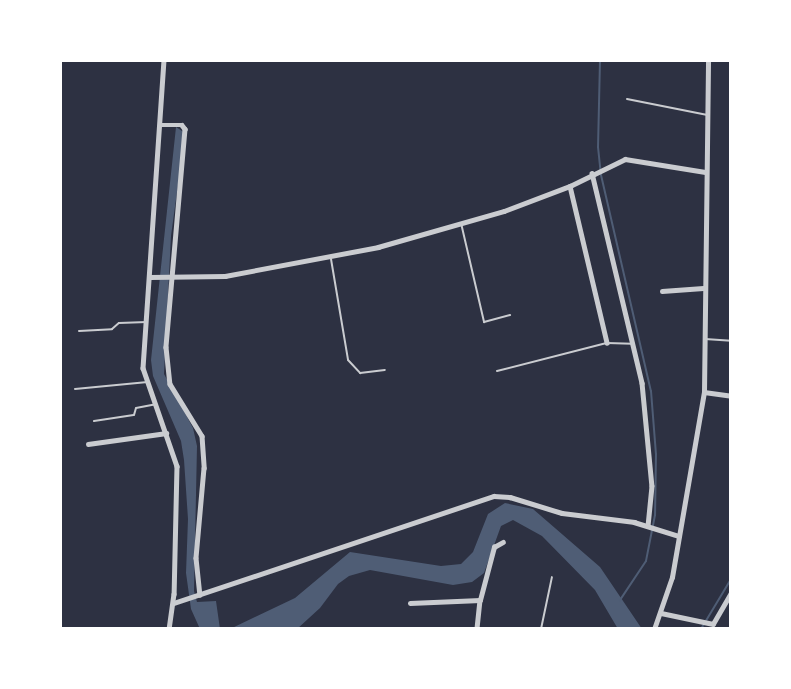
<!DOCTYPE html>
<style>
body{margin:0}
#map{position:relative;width:791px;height:689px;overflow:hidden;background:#2d3142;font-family:Manrope,sans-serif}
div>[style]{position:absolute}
.water>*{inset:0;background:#4f5d75}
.stream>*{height:2px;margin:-1px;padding:0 1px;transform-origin:1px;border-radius:1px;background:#4f5d75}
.service>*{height:2px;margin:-1px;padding:0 1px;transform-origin:1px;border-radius:1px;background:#caccd0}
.minor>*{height:4.5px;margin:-2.25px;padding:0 2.25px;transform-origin:2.25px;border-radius:2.25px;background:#caccd0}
.tertiary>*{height:5px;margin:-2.5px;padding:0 2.5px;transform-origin:2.5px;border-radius:2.5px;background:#caccd0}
span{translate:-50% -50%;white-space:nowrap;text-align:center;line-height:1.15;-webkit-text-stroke:4.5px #fff;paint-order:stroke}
.frame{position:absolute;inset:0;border:62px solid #fff;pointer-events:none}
</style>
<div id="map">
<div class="water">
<i style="clip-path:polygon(176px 127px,185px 133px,171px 236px,164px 374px,193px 428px,197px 446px,194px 591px,197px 602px,216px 601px,220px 629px,200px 629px,191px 609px,186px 573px,188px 519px,184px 460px,181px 441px,153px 376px,151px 360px)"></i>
<i style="clip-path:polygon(505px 503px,533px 509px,600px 567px,642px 629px,618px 629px,595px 590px,542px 536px,513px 520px,501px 526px,484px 573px,472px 582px,453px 585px,370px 570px,349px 576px,338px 584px,320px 608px,297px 629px,230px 629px,295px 598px,350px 552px,441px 566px,461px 564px,473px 552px,488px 514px)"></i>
</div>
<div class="stream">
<i style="left:600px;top:60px;width:87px;rotate:91.3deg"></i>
<i style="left:598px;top:147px;width:28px;rotate:84deg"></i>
<i style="left:601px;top:175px;width:222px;rotate:77deg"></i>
<i style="left:651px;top:391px;width:63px;rotate:85.5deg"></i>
<i style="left:656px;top:454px;width:61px;rotate:90.9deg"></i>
<i style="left:655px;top:515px;width:47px;rotate:101.1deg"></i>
<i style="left:646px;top:561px;width:47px;rotate:123.7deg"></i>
<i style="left:701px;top:629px;width:58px;rotate:-59deg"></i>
</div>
<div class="service">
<i style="left:627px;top:99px;width:82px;rotate:11.3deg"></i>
<i style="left:461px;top:223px;width:102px;rotate:76.9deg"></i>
<i style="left:484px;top:322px;width:27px;rotate:-15deg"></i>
<i style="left:331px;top:259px;width:102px;rotate:80.4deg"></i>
<i style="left:348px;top:360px;width:18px;rotate:47deg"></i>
<i style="left:360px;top:373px;width:25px;rotate:-7deg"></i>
<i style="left:79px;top:331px;width:33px;rotate:-3deg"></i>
<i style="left:112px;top:329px;width:9px;rotate:-41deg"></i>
<i style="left:119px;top:323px;width:28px;rotate:-2deg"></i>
<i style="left:705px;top:339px;width:26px;rotate:4deg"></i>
<i style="left:497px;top:371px;width:114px;rotate:-14.3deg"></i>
<i style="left:607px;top:343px;width:25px;rotate:2deg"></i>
<i style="left:75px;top:389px;width:73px;rotate:-5.5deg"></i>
<i style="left:94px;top:421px;width:40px;rotate:-8.5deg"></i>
<i style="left:134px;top:415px;width:7px;rotate:-74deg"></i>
<i style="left:136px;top:408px;width:20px;rotate:-11deg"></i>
<i style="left:541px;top:629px;width:53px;rotate:-78.1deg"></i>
</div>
<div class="minor">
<i style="left:164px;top:60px;width:309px;rotate:93.9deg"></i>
<i style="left:143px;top:368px;width:104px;rotate:70.9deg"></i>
<i style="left:177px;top:466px;width:128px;rotate:91.3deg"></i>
<i style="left:174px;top:594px;width:35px;rotate:98deg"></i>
<i style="left:161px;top:125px;width:21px"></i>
<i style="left:182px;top:125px;width:5px;rotate:53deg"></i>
<i style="left:185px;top:129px;width:219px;rotate:95deg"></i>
<i style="left:166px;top:347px;width:37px;rotate:84deg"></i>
<i style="left:170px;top:384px;width:61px;rotate:58.4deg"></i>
<i style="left:202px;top:436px;width:32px;rotate:86deg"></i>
<i style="left:204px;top:468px;width:90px;rotate:95.1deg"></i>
<i style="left:196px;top:558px;width:37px;rotate:84deg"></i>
<i style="left:592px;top:173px;width:216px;rotate:76.6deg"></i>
<i style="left:642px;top:383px;width:103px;rotate:84.5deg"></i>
<i style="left:652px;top:486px;width:40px;rotate:95.7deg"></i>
<i style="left:570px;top:186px;width:161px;rotate:76.7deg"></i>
<i style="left:150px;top:277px;width:75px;rotate:-0.8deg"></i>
<i style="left:225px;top:276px;width:156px;rotate:-10.7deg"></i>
<i style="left:378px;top:247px;width:131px;rotate:-15.9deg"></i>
<i style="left:504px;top:211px;width:71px;rotate:-20.7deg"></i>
<i style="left:570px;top:186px;width:61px;rotate:-26.1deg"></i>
<i style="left:625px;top:159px;width:81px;rotate:9.2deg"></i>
<i style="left:662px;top:291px;width:41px;rotate:-4.2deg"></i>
<i style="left:704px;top:392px;width:27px;rotate:8deg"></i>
<i style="left:88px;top:444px;width:79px;rotate:-8deg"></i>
<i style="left:480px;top:600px;width:55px;rotate:-75.2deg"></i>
<i style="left:494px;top:547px;width:10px;rotate:-29deg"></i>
<i style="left:174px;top:603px;width:337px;rotate:-18.5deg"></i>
<i style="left:494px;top:496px;width:16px;rotate:4deg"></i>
<i style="left:510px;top:497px;width:54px;rotate:17.1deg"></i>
<i style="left:562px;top:513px;width:73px;rotate:7.1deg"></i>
<i style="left:634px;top:522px;width:47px;rotate:17.3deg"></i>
<i style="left:410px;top:603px;width:70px;rotate:-2.5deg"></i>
<i style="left:480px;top:600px;width:29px;rotate:96deg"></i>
<i style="left:661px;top:613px;width:53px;rotate:11.9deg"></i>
<i style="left:713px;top:624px;width:36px;rotate:-60deg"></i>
</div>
<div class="tertiary">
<i style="left:654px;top:629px;width:55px;rotate:-70.9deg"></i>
<i style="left:672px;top:577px;width:188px;rotate:-80.2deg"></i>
<i style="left:704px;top:392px;width:332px;rotate:-89.3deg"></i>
</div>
<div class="frame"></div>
</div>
